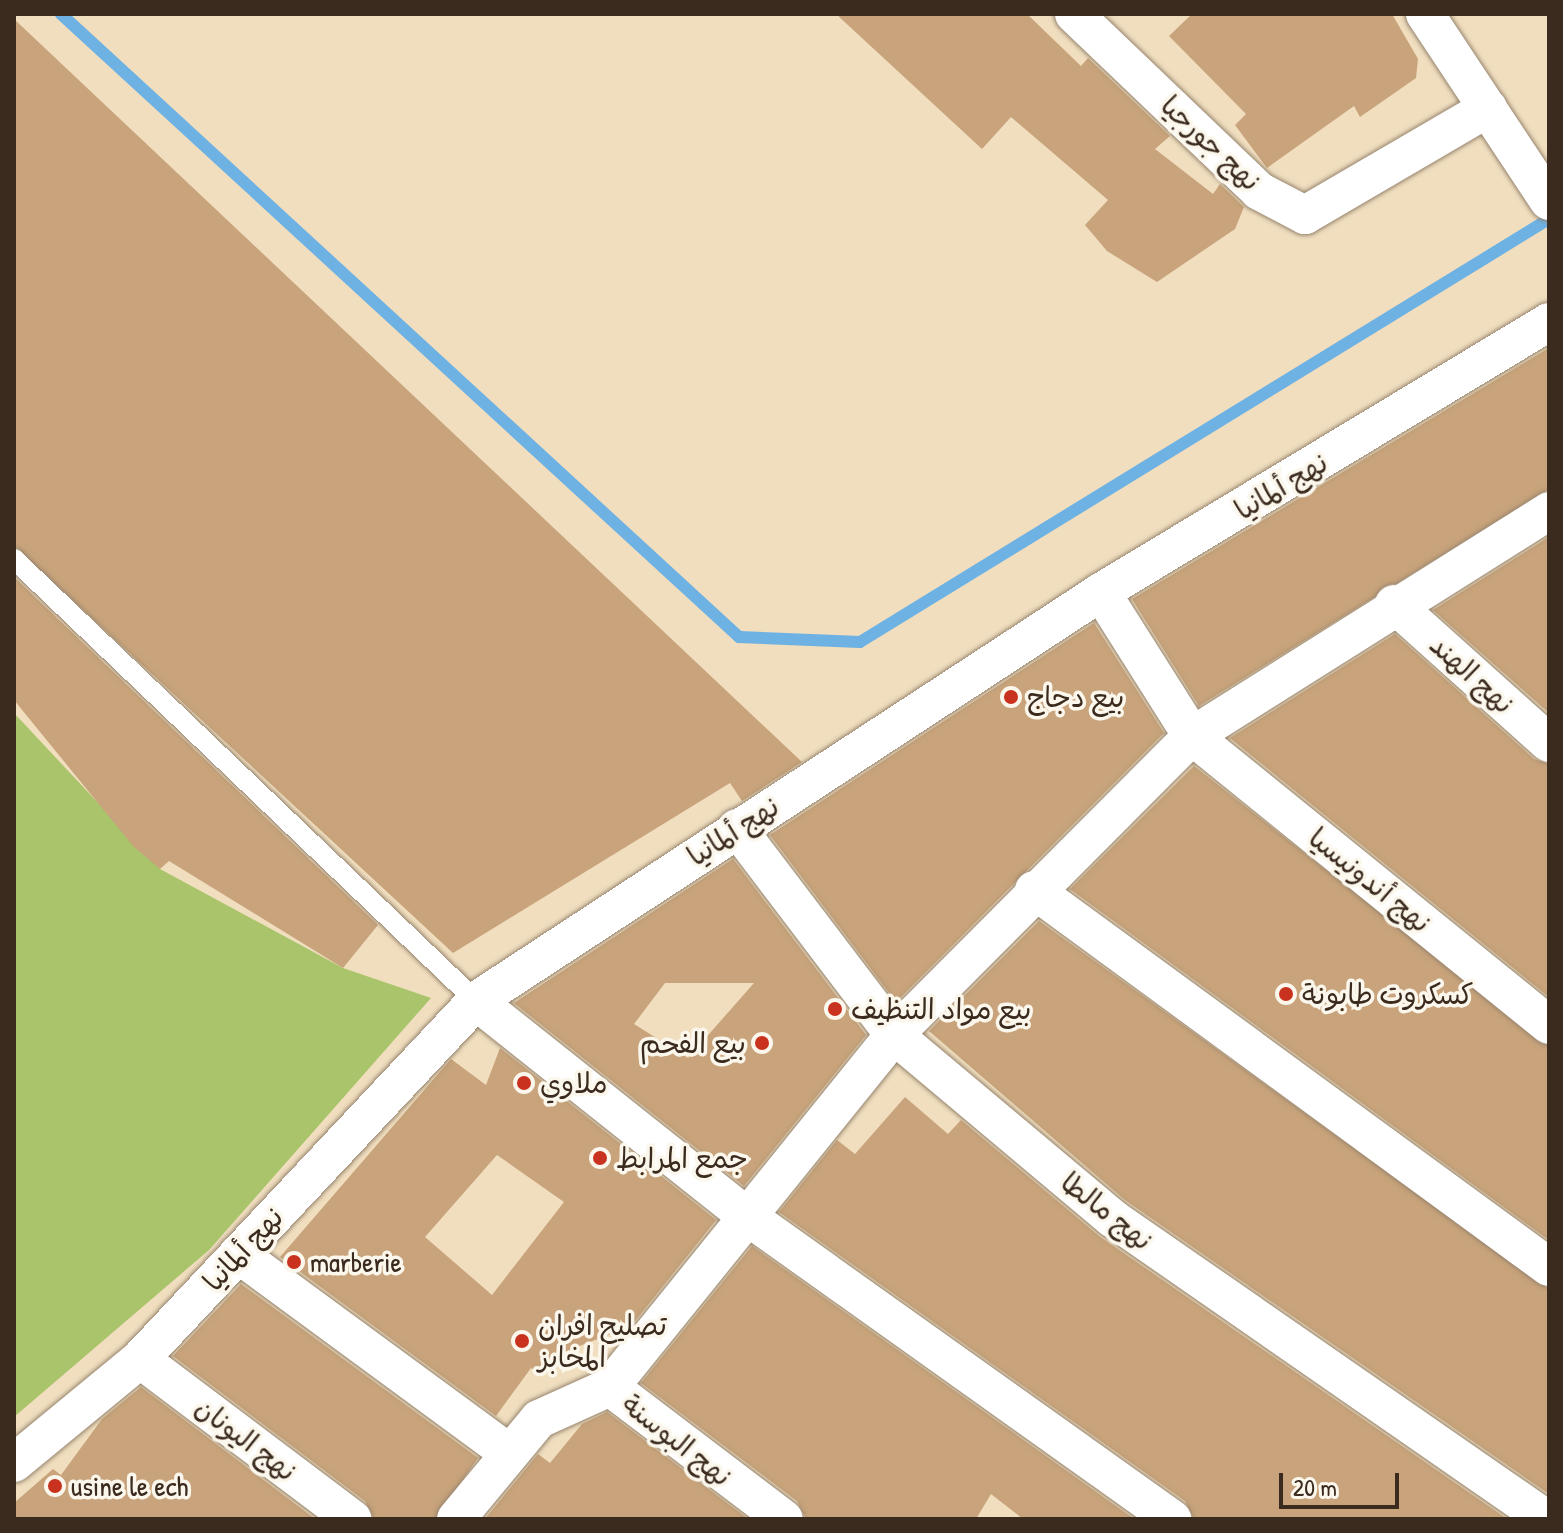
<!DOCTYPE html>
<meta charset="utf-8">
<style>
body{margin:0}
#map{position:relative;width:1563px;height:1533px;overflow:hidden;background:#f0debf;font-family:"Patrick Hand","Playpen Sans Arabic",sans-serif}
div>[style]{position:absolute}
.green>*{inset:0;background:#a9c46a}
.stream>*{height:12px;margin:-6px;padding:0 6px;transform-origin:6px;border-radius:6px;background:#6eb1e3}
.building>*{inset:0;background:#c8a37b}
.roads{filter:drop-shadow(0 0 2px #96846e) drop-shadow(0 0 2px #96846e)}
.service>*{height:20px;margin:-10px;padding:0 10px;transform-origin:10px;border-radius:10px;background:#fff}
.minor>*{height:38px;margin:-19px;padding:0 19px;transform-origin:19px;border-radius:19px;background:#fff}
.dots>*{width:22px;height:22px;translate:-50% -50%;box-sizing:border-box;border:4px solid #fbf7ec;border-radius:50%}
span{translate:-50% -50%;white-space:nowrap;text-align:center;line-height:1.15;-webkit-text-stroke:7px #fbf7ec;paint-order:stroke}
.street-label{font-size:28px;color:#3b2a1e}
.poi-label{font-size:28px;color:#3b2a1e}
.left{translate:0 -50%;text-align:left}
.right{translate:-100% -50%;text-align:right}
.frame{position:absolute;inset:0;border:16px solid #3b2a1e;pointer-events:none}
.scale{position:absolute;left:1279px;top:1473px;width:120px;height:36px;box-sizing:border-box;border:4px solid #3b2a1e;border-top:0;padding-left:10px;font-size:24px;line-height:28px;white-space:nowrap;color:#3b2a1e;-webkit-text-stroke:6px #fbf7ec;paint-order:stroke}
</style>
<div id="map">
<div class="green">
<i style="clip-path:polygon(14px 713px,160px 869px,343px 968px,431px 998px,209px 1250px,14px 1417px)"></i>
</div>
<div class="stream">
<i style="left:61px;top:14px;width:921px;rotate:42.58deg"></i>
<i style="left:739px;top:637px;width:121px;rotate:2.4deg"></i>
<i style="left:860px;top:642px;width:808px;rotate:-31.55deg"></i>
</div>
<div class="building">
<i style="clip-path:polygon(836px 14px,1027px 14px,1081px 66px,1088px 58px,1170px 136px,1155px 149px,1213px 194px,1220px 184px,1244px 207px,1235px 229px,1157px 282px,1107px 251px,1085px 225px,1108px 200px,1011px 117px,982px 149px)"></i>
<i style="clip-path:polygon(1192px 14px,1392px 14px,1418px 59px,1416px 78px,1360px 117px,1354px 106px,1267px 168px,1235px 125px,1246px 114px,1169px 36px)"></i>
<i style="clip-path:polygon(14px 19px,802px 762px,742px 801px,730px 783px,453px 953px,14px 546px)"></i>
<i style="clip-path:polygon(1549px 348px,1549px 489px,1199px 706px,1132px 599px)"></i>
<i style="clip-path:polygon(1549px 537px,1549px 713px,1433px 610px)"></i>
<i style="clip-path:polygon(14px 577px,378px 925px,343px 968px,169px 861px,160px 869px,133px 846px,14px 700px)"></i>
<i style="clip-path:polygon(1094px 623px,1164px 733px,896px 1002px,770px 835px)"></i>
<i style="clip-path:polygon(1395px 634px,1534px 759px,1549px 764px,1549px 997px,1230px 738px)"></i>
<i style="clip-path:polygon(1194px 766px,1549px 1046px,1549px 1240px,1070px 889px)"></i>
<i style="clip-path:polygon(evenodd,733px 859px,866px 1035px,744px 1186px,514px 1003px,733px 859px,665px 983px,754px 983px,688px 1058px,634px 1024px,665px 983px)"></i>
<i style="clip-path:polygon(1039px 921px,1549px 1289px,1549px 1494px,1125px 1200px,929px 1031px)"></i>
<i style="clip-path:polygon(evenodd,500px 1048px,716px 1220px,631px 1326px,559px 1354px,538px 1373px,531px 1368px,496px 1416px,280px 1257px,451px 1059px,486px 1085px,500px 1048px,497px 1155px,564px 1202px,492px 1295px,425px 1237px,497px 1155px)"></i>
<i style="clip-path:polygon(905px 1097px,948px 1134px,961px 1120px,1099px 1236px,1507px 1519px,1194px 1519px,1185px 1501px,779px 1212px,837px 1140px,855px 1154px)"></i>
<i style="clip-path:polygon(752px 1246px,1134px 1519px,1023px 1519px,991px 1494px,976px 1519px,806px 1519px,797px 1501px,641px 1383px)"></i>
<i style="clip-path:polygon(241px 1284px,478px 1458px,435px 1519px,374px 1519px,365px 1501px,173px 1356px)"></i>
<i style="clip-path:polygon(141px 1387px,315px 1519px,14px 1519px,14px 1503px,53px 1469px,61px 1475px,102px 1419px)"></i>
<i style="clip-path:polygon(607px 1412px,748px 1519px,485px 1519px,538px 1454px,550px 1463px,582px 1424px)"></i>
</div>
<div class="roads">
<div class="service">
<i style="left:14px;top:559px;width:639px;rotate:43.73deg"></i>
</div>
<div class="minor">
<i style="left:1074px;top:14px;width:256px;rotate:43.7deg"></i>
<i style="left:1259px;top:191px;width:52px;rotate:27.6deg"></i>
<i style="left:1305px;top:215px;width:212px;rotate:-30.3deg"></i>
<i style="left:1425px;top:14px;width:224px;rotate:56.5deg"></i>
<i style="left:1101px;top:592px;width:170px;rotate:57.7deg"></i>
<i style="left:1192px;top:736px;width:459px;rotate:39deg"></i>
<i style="left:1394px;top:604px;width:208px;rotate:41.9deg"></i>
<i style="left:737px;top:828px;width:260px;rotate:52.8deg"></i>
<i style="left:894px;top:1035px;width:285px;rotate:40deg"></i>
<i style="left:1112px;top:1218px;width:528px;rotate:34.74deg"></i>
<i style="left:1034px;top:890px;width:638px;rotate:36.21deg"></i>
<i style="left:476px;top:1001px;width:342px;rotate:38.5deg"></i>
<i style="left:744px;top:1214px;width:526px;rotate:35.47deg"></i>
<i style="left:238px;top:1254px;width:336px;rotate:36.3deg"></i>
<i style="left:140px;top:1359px;width:266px;rotate:37deg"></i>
<i style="left:610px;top:1387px;width:218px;rotate:37.2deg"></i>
<i style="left:14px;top:1463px;width:163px;rotate:-39.5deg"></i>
<i style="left:140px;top:1359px;width:491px;rotate:-46.8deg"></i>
<i style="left:476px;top:1001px;width:747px;rotate:-33.2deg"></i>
<i style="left:1101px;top:592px;width:523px;rotate:-31.08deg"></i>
<i style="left:456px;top:1519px;width:130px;rotate:-50.3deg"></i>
<i style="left:539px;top:1419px;width:78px;rotate:-24.3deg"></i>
<i style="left:610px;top:1387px;width:452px;rotate:-51.1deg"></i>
<i style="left:894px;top:1035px;width:422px;rotate:-45.1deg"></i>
<i style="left:1192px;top:736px;width:422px;rotate:-32.2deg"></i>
</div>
</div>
<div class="dots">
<i style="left:1011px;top:697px;background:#c8321e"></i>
<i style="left:1286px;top:994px;background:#c8321e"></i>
<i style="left:835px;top:1009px;background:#c8321e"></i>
<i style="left:762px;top:1043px;background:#c8321e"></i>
<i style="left:524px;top:1083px;background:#c8321e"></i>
<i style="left:600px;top:1158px;background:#c8321e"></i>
<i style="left:294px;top:1262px;background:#c8321e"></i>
<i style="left:522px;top:1341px;background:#c8321e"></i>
<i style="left:55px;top:1486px;background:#c8321e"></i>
</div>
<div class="street-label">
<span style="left:1211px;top:143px;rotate:43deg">نهج جورجيا</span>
<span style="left:1281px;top:486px;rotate:-31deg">نهج ألمانيا</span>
<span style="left:1472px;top:674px;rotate:42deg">نهج الهند</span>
<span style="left:733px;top:831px;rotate:-33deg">نهج ألمانيا</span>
<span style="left:1370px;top:880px;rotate:39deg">نهج أندونيسيا</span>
<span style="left:1107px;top:1211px;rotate:38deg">نهج مالطا</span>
<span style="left:243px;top:1249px;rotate:-47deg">نهج ألمانيا</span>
<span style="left:246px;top:1439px;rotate:37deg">نهج اليونان</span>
<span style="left:677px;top:1440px;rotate:38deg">نهج البوسنة</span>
</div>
<div class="poi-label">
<span class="left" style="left:1027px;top:697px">بيع دجاج</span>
<span class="left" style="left:1302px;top:994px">كسكروت طابونة</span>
<span class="left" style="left:851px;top:1009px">بيع مواد التنظيف</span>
<span class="right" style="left:746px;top:1043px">بيع الفحم</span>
<span class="left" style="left:540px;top:1083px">ملاوي</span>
<span class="left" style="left:616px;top:1158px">جمع المرابط</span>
<span class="left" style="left:310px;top:1262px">marberie</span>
<span class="left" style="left:538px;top:1341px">تصليح افران<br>المخابز</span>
<span class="left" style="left:71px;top:1486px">usine le ech</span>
</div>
<div class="frame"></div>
<div class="scale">20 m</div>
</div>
